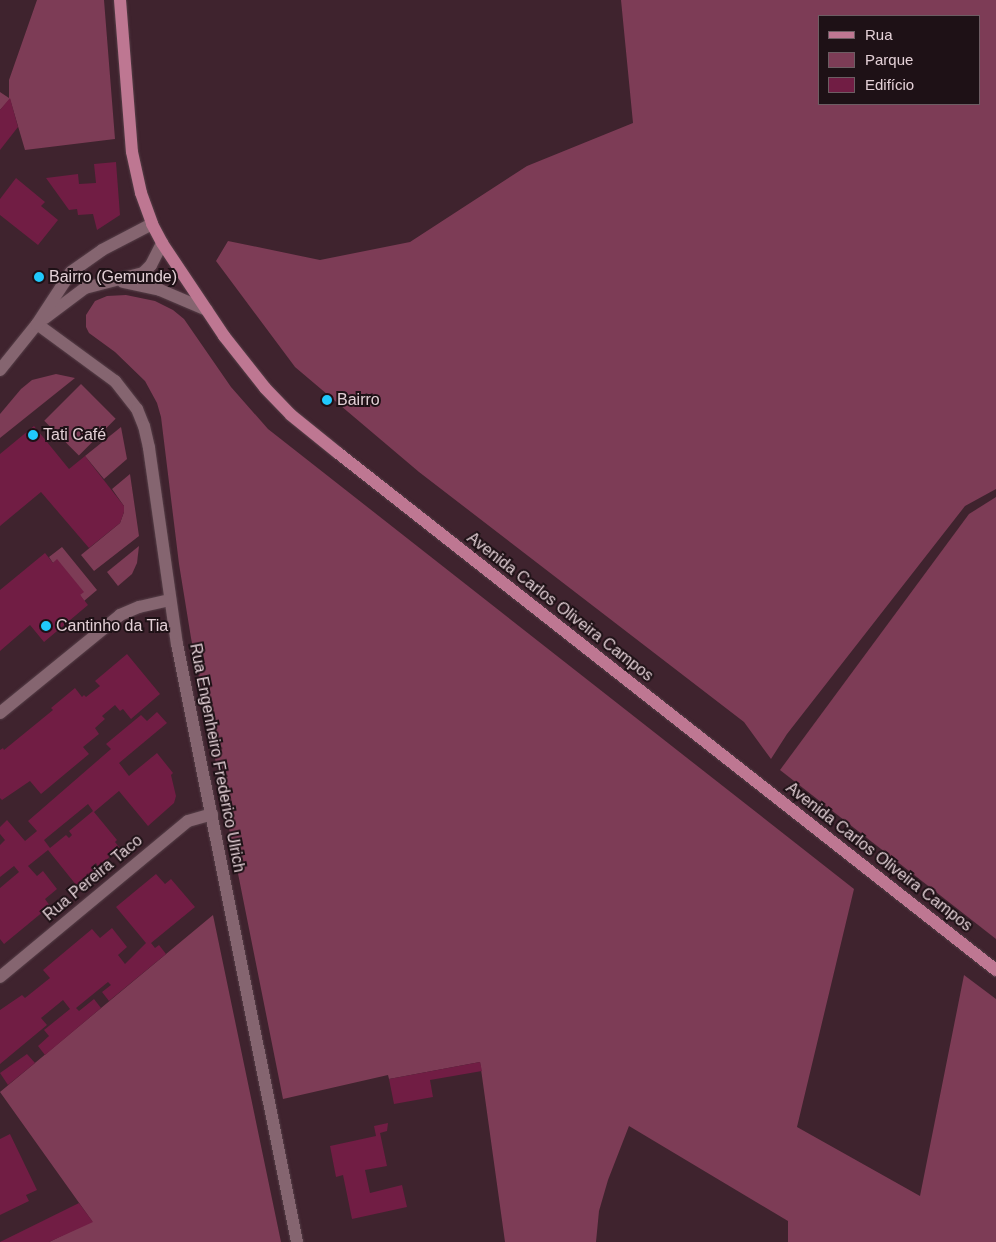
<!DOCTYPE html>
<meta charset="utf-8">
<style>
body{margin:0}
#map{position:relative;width:996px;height:1242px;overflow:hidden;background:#3f232e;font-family:Helvetica,sans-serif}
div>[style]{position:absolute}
.green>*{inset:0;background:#7d3c56;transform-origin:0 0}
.building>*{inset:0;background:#711d44}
.roads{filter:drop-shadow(0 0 1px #563f48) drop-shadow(0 0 1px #563f48)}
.minor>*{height:12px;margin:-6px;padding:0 6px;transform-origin:6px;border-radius:6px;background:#856570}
.major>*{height:12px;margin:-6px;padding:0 6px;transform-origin:6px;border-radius:6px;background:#be7792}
.dots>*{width:14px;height:14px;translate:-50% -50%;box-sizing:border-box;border:2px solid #1e1116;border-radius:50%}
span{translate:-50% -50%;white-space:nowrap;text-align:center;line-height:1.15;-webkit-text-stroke:4px #1e1116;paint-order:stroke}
.poi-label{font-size:16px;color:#e3d0d6}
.left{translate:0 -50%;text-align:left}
.street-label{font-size:16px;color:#e3d0d6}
.legend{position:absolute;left:818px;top:15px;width:162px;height:90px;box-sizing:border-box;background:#1e1116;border:1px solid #6d5d63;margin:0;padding:6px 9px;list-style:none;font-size:15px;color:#e3d0d6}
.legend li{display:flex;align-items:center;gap:10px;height:25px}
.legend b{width:25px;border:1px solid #6d5d63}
</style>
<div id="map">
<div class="green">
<i style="clip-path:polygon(37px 0,104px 0,115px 139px,25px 150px,10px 99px,0 110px,0 92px,9px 98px,9px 80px)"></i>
<i style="clip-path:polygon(evenodd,621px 0,996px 0,996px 489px,965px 506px,787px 734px,771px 759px,744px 722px,419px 472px,295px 367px,216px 261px,228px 241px,320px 260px,410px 242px,527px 166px,633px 123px,621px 0,820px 16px,980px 16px,980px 104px,820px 104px,820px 16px)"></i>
<i style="clip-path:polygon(126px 295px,155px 301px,173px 310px,184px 319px,231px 387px,268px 429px,854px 889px,797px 1127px,920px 1196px,964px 975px,996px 999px,996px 1242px,788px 1242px,788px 1221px,629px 1126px,608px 1180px,599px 1211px,596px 1242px,505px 1242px,480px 1062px,389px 1079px,388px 1075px,283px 1099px,191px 638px,179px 564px,161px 417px,157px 403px,145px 381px,115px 352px,89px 333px,86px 327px,86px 315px,95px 301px,107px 296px)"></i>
<i style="clip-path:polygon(56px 374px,75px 378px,0 438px,0 414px,21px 389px,32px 380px)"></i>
<i style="left:81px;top:384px;width:49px;height:52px;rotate:45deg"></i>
<i style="clip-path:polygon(121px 427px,127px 459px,104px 479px,85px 456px)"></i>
<i style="clip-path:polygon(130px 474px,139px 536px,94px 571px,81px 555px,120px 523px,124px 512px,124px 506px,112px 489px)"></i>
<i style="clip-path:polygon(996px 497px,996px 939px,780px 770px,969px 514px)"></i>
<i style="clip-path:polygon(139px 546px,137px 563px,132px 574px,118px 586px,107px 572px)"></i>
<i style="clip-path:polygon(62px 547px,97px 590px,84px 601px,57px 560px,53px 563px,49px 557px)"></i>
<i style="clip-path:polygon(213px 915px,281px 1242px,49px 1242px,92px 1221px,0 1092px)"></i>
</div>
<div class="building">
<i style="clip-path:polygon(10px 98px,18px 127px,0 150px,0 110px)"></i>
<i style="clip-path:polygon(116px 162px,120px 215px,97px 230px,93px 214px,78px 215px,77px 209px,69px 210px,46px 178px,78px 174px,79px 184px,96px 183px,94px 164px)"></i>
<i style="clip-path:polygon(16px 178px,45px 202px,41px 206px,58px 220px,38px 245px,0 215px,0 199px)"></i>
<i style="clip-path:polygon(34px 426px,69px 469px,85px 456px,124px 506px,124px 512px,120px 523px,89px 548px,41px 492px,0 526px,0 454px)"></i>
<i style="clip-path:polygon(45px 553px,53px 563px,57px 559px,84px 592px,80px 595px,88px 605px,44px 642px,30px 625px,0 651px,0 590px)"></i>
<i style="clip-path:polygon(127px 654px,160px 694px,131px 719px,123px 709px,120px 711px,115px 705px,102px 716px,105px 719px,95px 728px,99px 734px,83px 747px,89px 754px,41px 794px,30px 781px,2px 800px,0 798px,0 750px,3px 748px,4px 750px,53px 710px,51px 708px,75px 688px,82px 697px,84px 695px,86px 697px,100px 686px,95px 681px)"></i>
<i style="clip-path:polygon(evenodd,157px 712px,167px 723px,119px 763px,129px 776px,157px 753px,173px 773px,171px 775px,176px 796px,174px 803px,148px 826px,119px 791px,94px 812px,117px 840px,115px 842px,120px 848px,98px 867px,96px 863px,91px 867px,94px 871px,77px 886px,48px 850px,28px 866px,37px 876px,43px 871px,57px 889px,45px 899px,50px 906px,4px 944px,0 939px,0 888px,19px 872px,14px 866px,0 877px,0 845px,5px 840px,0 834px,0 827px,7px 820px,25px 841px,37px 831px,28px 821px,111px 749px,106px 744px,141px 715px,147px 721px,157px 712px,88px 804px,93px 811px,69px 831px,72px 835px,69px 838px,66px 835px,50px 848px,44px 840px,88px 804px)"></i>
<i style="clip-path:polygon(156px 874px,165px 884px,171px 879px,195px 907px,151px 943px,155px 948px,159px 945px,166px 954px,109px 1001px,102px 992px,111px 985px,108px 982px,76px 1008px,79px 1011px,94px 999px,101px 1008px,45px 1055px,38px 1046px,49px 1036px,44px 1030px,70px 1009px,63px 1000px,41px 1018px,47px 1025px,0 1064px,0 1010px,22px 995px,25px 998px,50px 978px,43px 970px,92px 929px,100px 938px,112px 928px,127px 947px,118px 955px,125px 964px,146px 943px,116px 907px)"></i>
<i style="clip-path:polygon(27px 1054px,35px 1063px,8px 1085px,0 1073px)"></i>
<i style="clip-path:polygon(480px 1062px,482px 1071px,430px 1080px,433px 1097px,394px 1104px,389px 1079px)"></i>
<i style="clip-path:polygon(388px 1123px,387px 1131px,380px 1133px,387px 1166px,365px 1170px,370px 1193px,402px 1185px,407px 1207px,352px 1219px,343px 1175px,336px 1177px,330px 1146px,376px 1136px,374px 1126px)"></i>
<i style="clip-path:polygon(10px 1134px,37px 1190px,26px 1195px,29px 1201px,0 1215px,0 1139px)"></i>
<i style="clip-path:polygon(79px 1203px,93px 1222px,49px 1242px,0 1242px)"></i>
</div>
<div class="roads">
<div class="minor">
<i style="left:123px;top:282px;width:38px;rotate:12deg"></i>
<i style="left:160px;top:290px;width:51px;rotate:23.1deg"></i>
<i style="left:45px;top:318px;width:50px;rotate:-36.9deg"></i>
<i style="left:85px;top:288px;width:60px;rotate:-14.5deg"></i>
<i style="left:143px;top:273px;width:11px;rotate:-45deg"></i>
<i style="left:151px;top:265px;width:25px;rotate:-63deg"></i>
<i style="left:37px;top:324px;width:97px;rotate:36.2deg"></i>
<i style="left:115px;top:381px;width:36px;rotate:52deg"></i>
<i style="left:137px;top:409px;width:18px;rotate:68deg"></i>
<i style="left:144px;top:426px;width:23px;rotate:77deg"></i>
<i style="left:149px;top:448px;width:198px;rotate:81.9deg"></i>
<i style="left:177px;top:644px;width:610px;rotate:78.65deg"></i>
<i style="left:0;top:370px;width:59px;rotate:-51.2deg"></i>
<i style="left:37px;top:324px;width:62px;rotate:-56.8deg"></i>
<i style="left:71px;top:272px;width:38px;rotate:-35deg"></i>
<i style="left:102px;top:250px;width:56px;rotate:-27.5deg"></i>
<i style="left:0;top:713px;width:155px;rotate:-39.2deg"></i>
<i style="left:120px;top:615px;width:21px;rotate:-23deg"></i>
<i style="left:139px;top:607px;width:32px;rotate:-13deg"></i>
<i style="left:0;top:977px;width:244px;rotate:-39.7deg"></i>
<i style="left:188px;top:821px;width:25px;rotate:-16deg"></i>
</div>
<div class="major">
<i style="left:120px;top:0;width:152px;rotate:85.5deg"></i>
<i style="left:132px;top:152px;width:42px;rotate:77.6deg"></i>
<i style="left:141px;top:193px;width:33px;rotate:70deg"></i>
<i style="left:152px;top:224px;width:21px;rotate:62deg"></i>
<i style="left:162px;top:243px;width:112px;rotate:56.3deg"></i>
<i style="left:224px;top:336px;width:66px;rotate:51.7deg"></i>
<i style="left:265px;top:388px;width:37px;rotate:46deg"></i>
<i style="left:291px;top:415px;width:60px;rotate:39deg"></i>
<i style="left:338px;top:453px;width:837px;rotate:38.16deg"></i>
</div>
</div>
<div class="dots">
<i style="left:39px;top:277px;background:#20c9fd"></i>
<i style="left:327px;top:400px;background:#20c9fd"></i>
<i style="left:33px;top:435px;background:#20c9fd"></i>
<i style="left:46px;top:626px;background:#20c9fd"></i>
</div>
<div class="poi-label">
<span class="left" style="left:49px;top:277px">Bairro (Gemunde)</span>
<span class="left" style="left:337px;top:400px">Bairro</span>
<span class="left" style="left:43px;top:435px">Tati Café</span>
<span class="left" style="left:56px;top:626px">Cantinho da Tia</span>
</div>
<div class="street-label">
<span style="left:560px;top:607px;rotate:38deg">Avenida Carlos Oliveira Campos</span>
<span style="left:217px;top:758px;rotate:79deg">Rua Engenheiro Frederico Ulrich</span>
<span style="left:879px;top:857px;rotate:38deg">Avenida Carlos Oliveira Campos</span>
<span style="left:93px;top:878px;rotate:-40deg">Rua Pereira Taco</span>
</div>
<ul class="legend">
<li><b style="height:6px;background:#be7792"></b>Rua</li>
<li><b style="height:14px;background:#7d3c56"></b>Parque</li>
<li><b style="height:14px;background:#711d44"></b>Edifício</li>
</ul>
</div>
